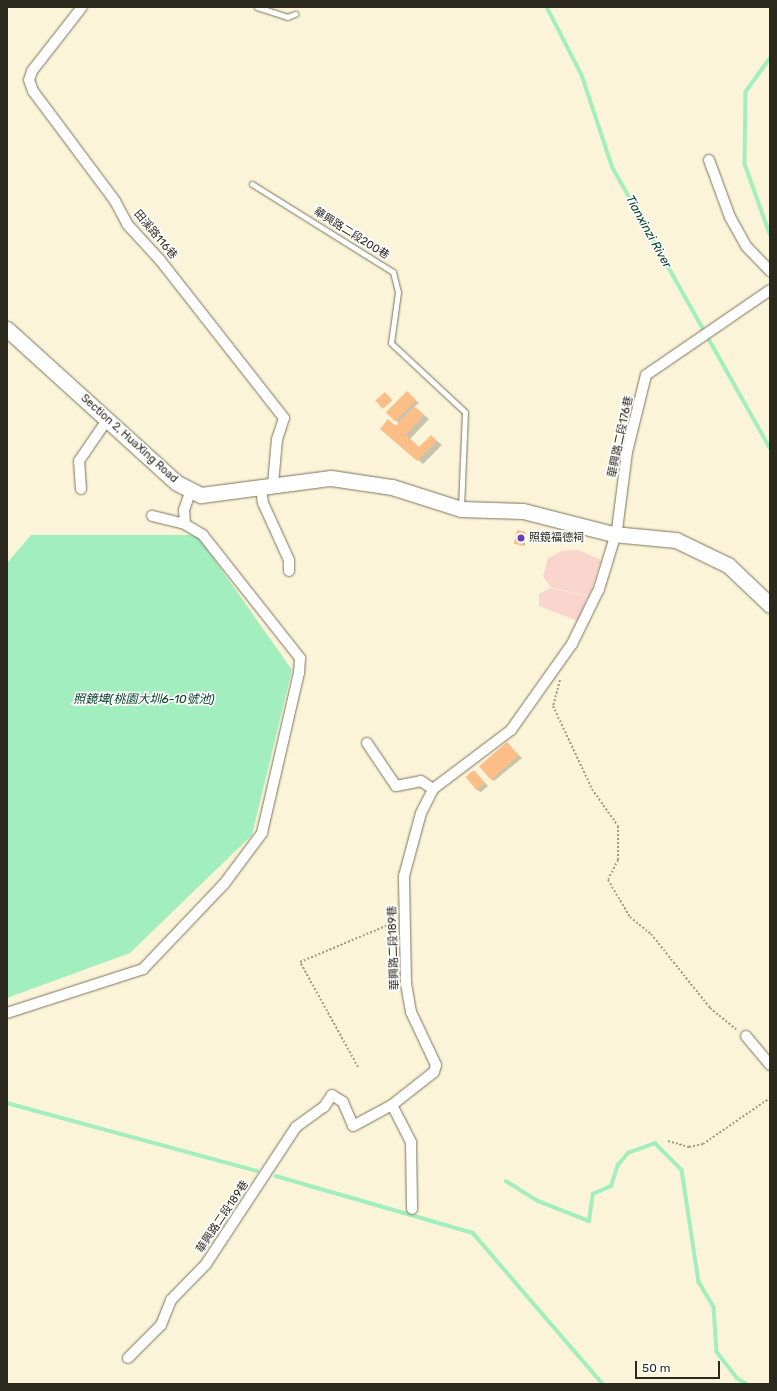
<!DOCTYPE html>
<meta charset="utf-8">
<style>
body{margin:0}
#map{position:relative;width:777px;height:1391px;overflow:hidden;background:#fbf4d8;font-family:Rubik,"Noto Sans TC",sans-serif}
div>[style]{position:absolute}
.green>*{inset:0;background:#f9d5cd}
.water>*{inset:0;background:#a3eebe}
.shadow>*{inset:0;background:#0003;transform-origin:0 0}
.stream>*{height:3.5px;margin:-1.75px;padding:0 1.75px;transform-origin:1.75px;border-radius:1.75px;background:#a3eebe}
.building>*{inset:0;background:#fabe86;transform-origin:0 0}
.path>*{height:2px;margin-top:-1px;transform-origin:0;background:repeating-linear-gradient(90deg,#a19c88 0 2px,transparent 0 4px)}
.roads{filter:drop-shadow(0 0 1px #7b745c) drop-shadow(0 0 1px #7b745c)}
.lane>*{height:5px;margin:-2.5px;padding:0 2.5px;transform-origin:2.5px;border-radius:2.5px;background:#fff}
.street>*{height:10px;margin:-5px;padding:0 5px;transform-origin:5px;border-radius:5px;background:#fff}
.secondary>*{height:15px;margin:-7.5px;padding:0 7.5px;transform-origin:7.5px;border-radius:7.5px;background:#fff}
.dots>*{width:11px;height:11px;translate:-50% -50%;box-sizing:border-box;border:2px solid #fff;border-radius:50%}
span{translate:-50% -50%;white-space:nowrap;text-align:center;line-height:1.15;-webkit-text-stroke:3.5px #fff;paint-order:stroke}
.street-label{font-size:11px;color:#2b281e}
.poi-label{font-size:11px;color:#2b281e}
.left{translate:0 -50%;text-align:left}
.water-label{font-size:12px;color:#054124;font-style:italic}
.frame{position:absolute;inset:0;border:8px solid #2b281e;pointer-events:none}
.scale{position:absolute;left:635px;top:1361px;width:85px;height:18px;box-sizing:border-box;border:2px solid #2b281e;border-top:0;padding-left:5px;font-size:12px;line-height:14px;white-space:nowrap;color:#2b281e;-webkit-text-stroke:3px #fff;paint-order:stroke}
</style>
<div id="map">
<div class="green">
<i style="clip-path:polygon(578px 550px,601px 560px,589px 596px,550px 587px,543px 576px,548px 558px,562px 551px)"></i>
<i style="clip-path:polygon(550px 588px,588px 596px,578px 621px,539px 606px,539px 594px)"></i>
</div>
<div class="water">
<i style="clip-path:polygon(31px 535px,197px 535px,292px 670px,252px 835px,130px 953px,7px 998px,7px 563px)"></i>
</div>
<div class="shadow">
<i style="left:386px;top:394px;width:9px;height:11px;rotate:49deg"></i>
<i style="clip-path:polygon(410px 395px,419px 403px,414px 407px,429px 419px,410px 439px,420px 448px,431px 436px,442px 445px,423px 464px,381px 429px,388px 421px,396px 426px,399px 423px,387px 413px)"></i>
<i style="clip-path:polygon(525px 533px,525px 546px,518px 544px)"></i>
<i style="clip-path:polygon(507px 744px,522px 758px,494px 781px,491px 779px)"></i>
<i style="clip-path:polygon(474px 771px,488px 786px,481px 792px,477px 790px)"></i>
</div>
<div class="stream">
<i style="left:547px;top:7px;width:76px;rotate:62.8deg"></i>
<i style="left:582px;top:75px;width:98px;rotate:71.6deg"></i>
<i style="left:613px;top:168px;width:321px;rotate:60.7deg"></i>
<i style="left:770px;top:59px;width:41px;rotate:126deg"></i>
<i style="left:746px;top:92px;width:72px;rotate:90.8deg"></i>
<i style="left:745px;top:164px;width:74px;rotate:70.3deg"></i>
<i style="left:7px;top:1103px;width:259px;rotate:15.2deg"></i>
<i style="left:276px;top:1176px;width:205px;rotate:16.1deg"></i>
<i style="left:473px;top:1233px;width:199px;rotate:49.3deg"></i>
<i style="left:506px;top:1181px;width:38px;rotate:32deg"></i>
<i style="left:538px;top:1201px;width:55px;rotate:21.4deg"></i>
<i style="left:589px;top:1221px;width:27px;rotate:-82deg"></i>
<i style="left:593px;top:1194px;width:20px;rotate:-24deg"></i>
<i style="left:611px;top:1186px;width:22px;rotate:-72deg"></i>
<i style="left:618px;top:1165px;width:16px;rotate:-50deg"></i>
<i style="left:628px;top:1153px;width:29px;rotate:-20deg"></i>
<i style="left:655px;top:1143px;width:38px;rotate:45deg"></i>
<i style="left:682px;top:1170px;width:113px;rotate:81.4deg"></i>
<i style="left:699px;top:1282px;width:29px;rotate:59deg"></i>
<i style="left:714px;top:1307px;width:45px;rotate:86.2deg"></i>
<i style="left:717px;top:1352px;width:33px;rotate:52deg"></i>
<i style="left:737px;top:1378px;width:12px;rotate:31deg"></i>
</div>
<div class="building">
<i style="left:407px;top:391px;width:13px;height:30px;rotate:45deg"></i>
<i style="left:385px;top:392px;width:11px;height:13px;rotate:49deg"></i>
<i style="clip-path:polygon(414px 406px,424px 415px,406px 435px,419px 447px,431px 435px,437px 441px,417px 461px,380px 429px,388px 419px,395px 426px)"></i>
<i style="left:517px;top:530px;width:9px;height:14px;rotate:13deg"></i>
<i style="left:507px;top:742px;width:18px;height:37px;rotate:49deg"></i>
<i style="left:474px;top:770px;width:17px;height:11px;rotate:50deg"></i>
</div>
<div class="path">
<i style="left:560px;top:680px;width:27px;rotate:105deg"></i>
<i style="left:553px;top:706px;width:92px;rotate:64.8deg"></i>
<i style="left:592px;top:789px;width:45px;rotate:54.9deg"></i>
<i style="left:618px;top:826px;width:34px;rotate:90deg"></i>
<i style="left:618px;top:860px;width:22px;rotate:117deg"></i>
<i style="left:608px;top:880px;width:43px;rotate:59.3deg"></i>
<i style="left:630px;top:917px;width:27px;rotate:39deg"></i>
<i style="left:651px;top:934px;width:95px;rotate:51.4deg"></i>
<i style="left:710px;top:1008px;width:36px;rotate:39deg"></i>
<i style="left:358px;top:1067px;width:120px;rotate:-118.9deg"></i>
<i style="left:300px;top:962px;width:103px;rotate:-22.8deg"></i>
<i style="left:668px;top:1141px;width:22px;rotate:16deg"></i>
<i style="left:689px;top:1147px;width:14px;rotate:-12deg"></i>
<i style="left:703px;top:1144px;width:81px;rotate:-34.5deg"></i>
</div>
<div class="roads">
<div class="lane">
<i style="left:257px;top:7px;width:32px;rotate:18deg"></i>
<i style="left:287px;top:17px;width:9px;rotate:-21deg"></i>
<i style="left:252px;top:184px;width:166px;rotate:32deg"></i>
<i style="left:393px;top:272px;width:21px;rotate:76deg"></i>
<i style="left:398px;top:292px;width:51px;rotate:97.8deg"></i>
<i style="left:391px;top:343px;width:101px;rotate:43deg"></i>
<i style="left:465px;top:412px;width:96px;rotate:92.4deg"></i>
</div>
<div class="street">
<i style="left:82px;top:7px;width:81px;rotate:128deg"></i>
<i style="left:32px;top:71px;width:9px;rotate:108deg"></i>
<i style="left:29px;top:80px;width:12px;rotate:70deg"></i>
<i style="left:33px;top:91px;width:137px;rotate:53.3deg"></i>
<i style="left:115px;top:201px;width:26px;rotate:62deg"></i>
<i style="left:127px;top:224px;width:49px;rotate:47.5deg"></i>
<i style="left:160px;top:260px;width:201px;rotate:51.9deg"></i>
<i style="left:284px;top:418px;width:22px;rotate:108deg"></i>
<i style="left:277px;top:439px;width:46px;rotate:95deg"></i>
<i style="left:709px;top:160px;width:61px;rotate:69.8deg"></i>
<i style="left:730px;top:217px;width:33px;rotate:61deg"></i>
<i style="left:746px;top:246px;width:35px;rotate:46deg"></i>
<i style="left:261px;top:487px;width:16px;rotate:83deg"></i>
<i style="left:263px;top:503px;width:63px;rotate:65.5deg"></i>
<i style="left:289px;top:560px;width:11px;rotate:90deg"></i>
<i style="left:81px;top:489px;width:28px;rotate:-94deg"></i>
<i style="left:79px;top:461px;width:50px;rotate:-55.7deg"></i>
<i style="left:185px;top:524px;width:14px;rotate:-94deg"></i>
<i style="left:184px;top:510px;width:21px;rotate:-71deg"></i>
<i style="left:367px;top:743px;width:52px;rotate:56deg"></i>
<i style="left:396px;top:786px;width:25px;rotate:-11deg"></i>
<i style="left:421px;top:781px;width:14px;rotate:34deg"></i>
<i style="left:7px;top:1013px;width:143px;rotate:-17.9deg"></i>
<i style="left:143px;top:969px;width:117px;rotate:-46.4deg"></i>
<i style="left:224px;top:884px;width:64px;rotate:-53.3deg"></i>
<i style="left:262px;top:833px;width:164px;rotate:-77deg"></i>
<i style="left:299px;top:673px;width:15px;rotate:-86deg"></i>
<i style="left:300px;top:658px;width:157px;rotate:-128.3deg"></i>
<i style="left:203px;top:535px;width:21px;rotate:-149deg"></i>
<i style="left:185px;top:524px;width:34px;rotate:-166deg"></i>
<i style="left:746px;top:1036px;width:38px;rotate:50deg"></i>
<i style="left:392px;top:1105px;width:42px;rotate:62.8deg"></i>
<i style="left:411px;top:1142px;width:67px;rotate:89.1deg"></i>
<i style="left:128px;top:1358px;width:47px;rotate:-45deg"></i>
<i style="left:161px;top:1325px;width:27px;rotate:-68deg"></i>
<i style="left:171px;top:1300px;width:50px;rotate:-45.8deg"></i>
<i style="left:206px;top:1264px;width:164px;rotate:-56.7deg"></i>
<i style="left:296px;top:1127px;width:34px;rotate:-36deg"></i>
<i style="left:324px;top:1107px;width:14px;rotate:-56deg"></i>
<i style="left:332px;top:1095px;width:13px;rotate:32deg"></i>
<i style="left:343px;top:1102px;width:26px;rotate:67deg"></i>
<i style="left:353px;top:1126px;width:44px;rotate:-28.3deg"></i>
<i style="left:392px;top:1105px;width:53px;rotate:-38.2deg"></i>
<i style="left:434px;top:1072px;width:7px;rotate:-74deg"></i>
<i style="left:436px;top:1065px;width:59px;rotate:-115.3deg"></i>
<i style="left:411px;top:1012px;width:29px;rotate:-100deg"></i>
<i style="left:406px;top:983px;width:107px;rotate:-91.1deg"></i>
<i style="left:404px;top:876px;width:65px;rotate:-74.9deg"></i>
<i style="left:421px;top:813px;width:27px;rotate:-63deg"></i>
<i style="left:433px;top:789px;width:98px;rotate:-37.1deg"></i>
<i style="left:511px;top:730px;width:105px;rotate:-54.7deg"></i>
<i style="left:572px;top:644px;width:61px;rotate:-63.9deg"></i>
<i style="left:599px;top:589px;width:62px;rotate:-73deg"></i>
<i style="left:617px;top:530px;width:79px;rotate:-82.7deg"></i>
<i style="left:627px;top:452px;width:79px;rotate:-76.1deg"></i>
<i style="left:646px;top:375px;width:150px;rotate:-34.4deg"></i>
</div>
<div class="secondary">
<i style="left:7px;top:329px;width:229px;rotate:42.2deg"></i>
<i style="left:177px;top:483px;width:27px;rotate:27deg"></i>
<i style="left:201px;top:495px;width:131px;rotate:-7.5deg"></i>
<i style="left:331px;top:478px;width:62px;rotate:8.4deg"></i>
<i style="left:392px;top:487px;width:72px;rotate:17.7deg"></i>
<i style="left:461px;top:509px;width:62px;rotate:1.8deg"></i>
<i style="left:523px;top:511px;width:93px;rotate:14.3deg"></i>
<i style="left:613px;top:534px;width:63px;rotate:5.4deg"></i>
<i style="left:676px;top:540px;width:58px;rotate:25.7deg"></i>
<i style="left:728px;top:565px;width:58px;rotate:43.6deg"></i>
</div>
</div>
<div class="dots">
<i style="left:521px;top:538px;background:#723ab0"></i>
</div>
<div class="street-label">
<span style="left:351px;top:234px;rotate:32deg">華興路二段200巷</span>
<span style="left:155px;top:235px;rotate:50deg">田溪路116巷</span>
<span style="left:621px;top:437px;rotate:-78deg">華興路二段176巷</span>
<span style="left:129px;top:439px;rotate:42deg">Section 2, HuaXing Road</span>
<span style="left:394px;top:948px;rotate:-92deg">華興路二段189巷</span>
<span style="left:223px;top:1217px;rotate:-56deg">華興路二段189巷</span>
</div>
<div class="poi-label">
<span class="left" style="left:529px;top:538px">照鏡福德祠</span>
</div>
<div class="water-label">
<span style="left:648px;top:232px;rotate:61deg">Tianxinzi River</span>
<span style="left:144px;top:700px">照鏡埤(桃園大圳6-10號池)</span>
</div>
<div class="frame"></div>
<div class="scale">50 m</div>
</div>
